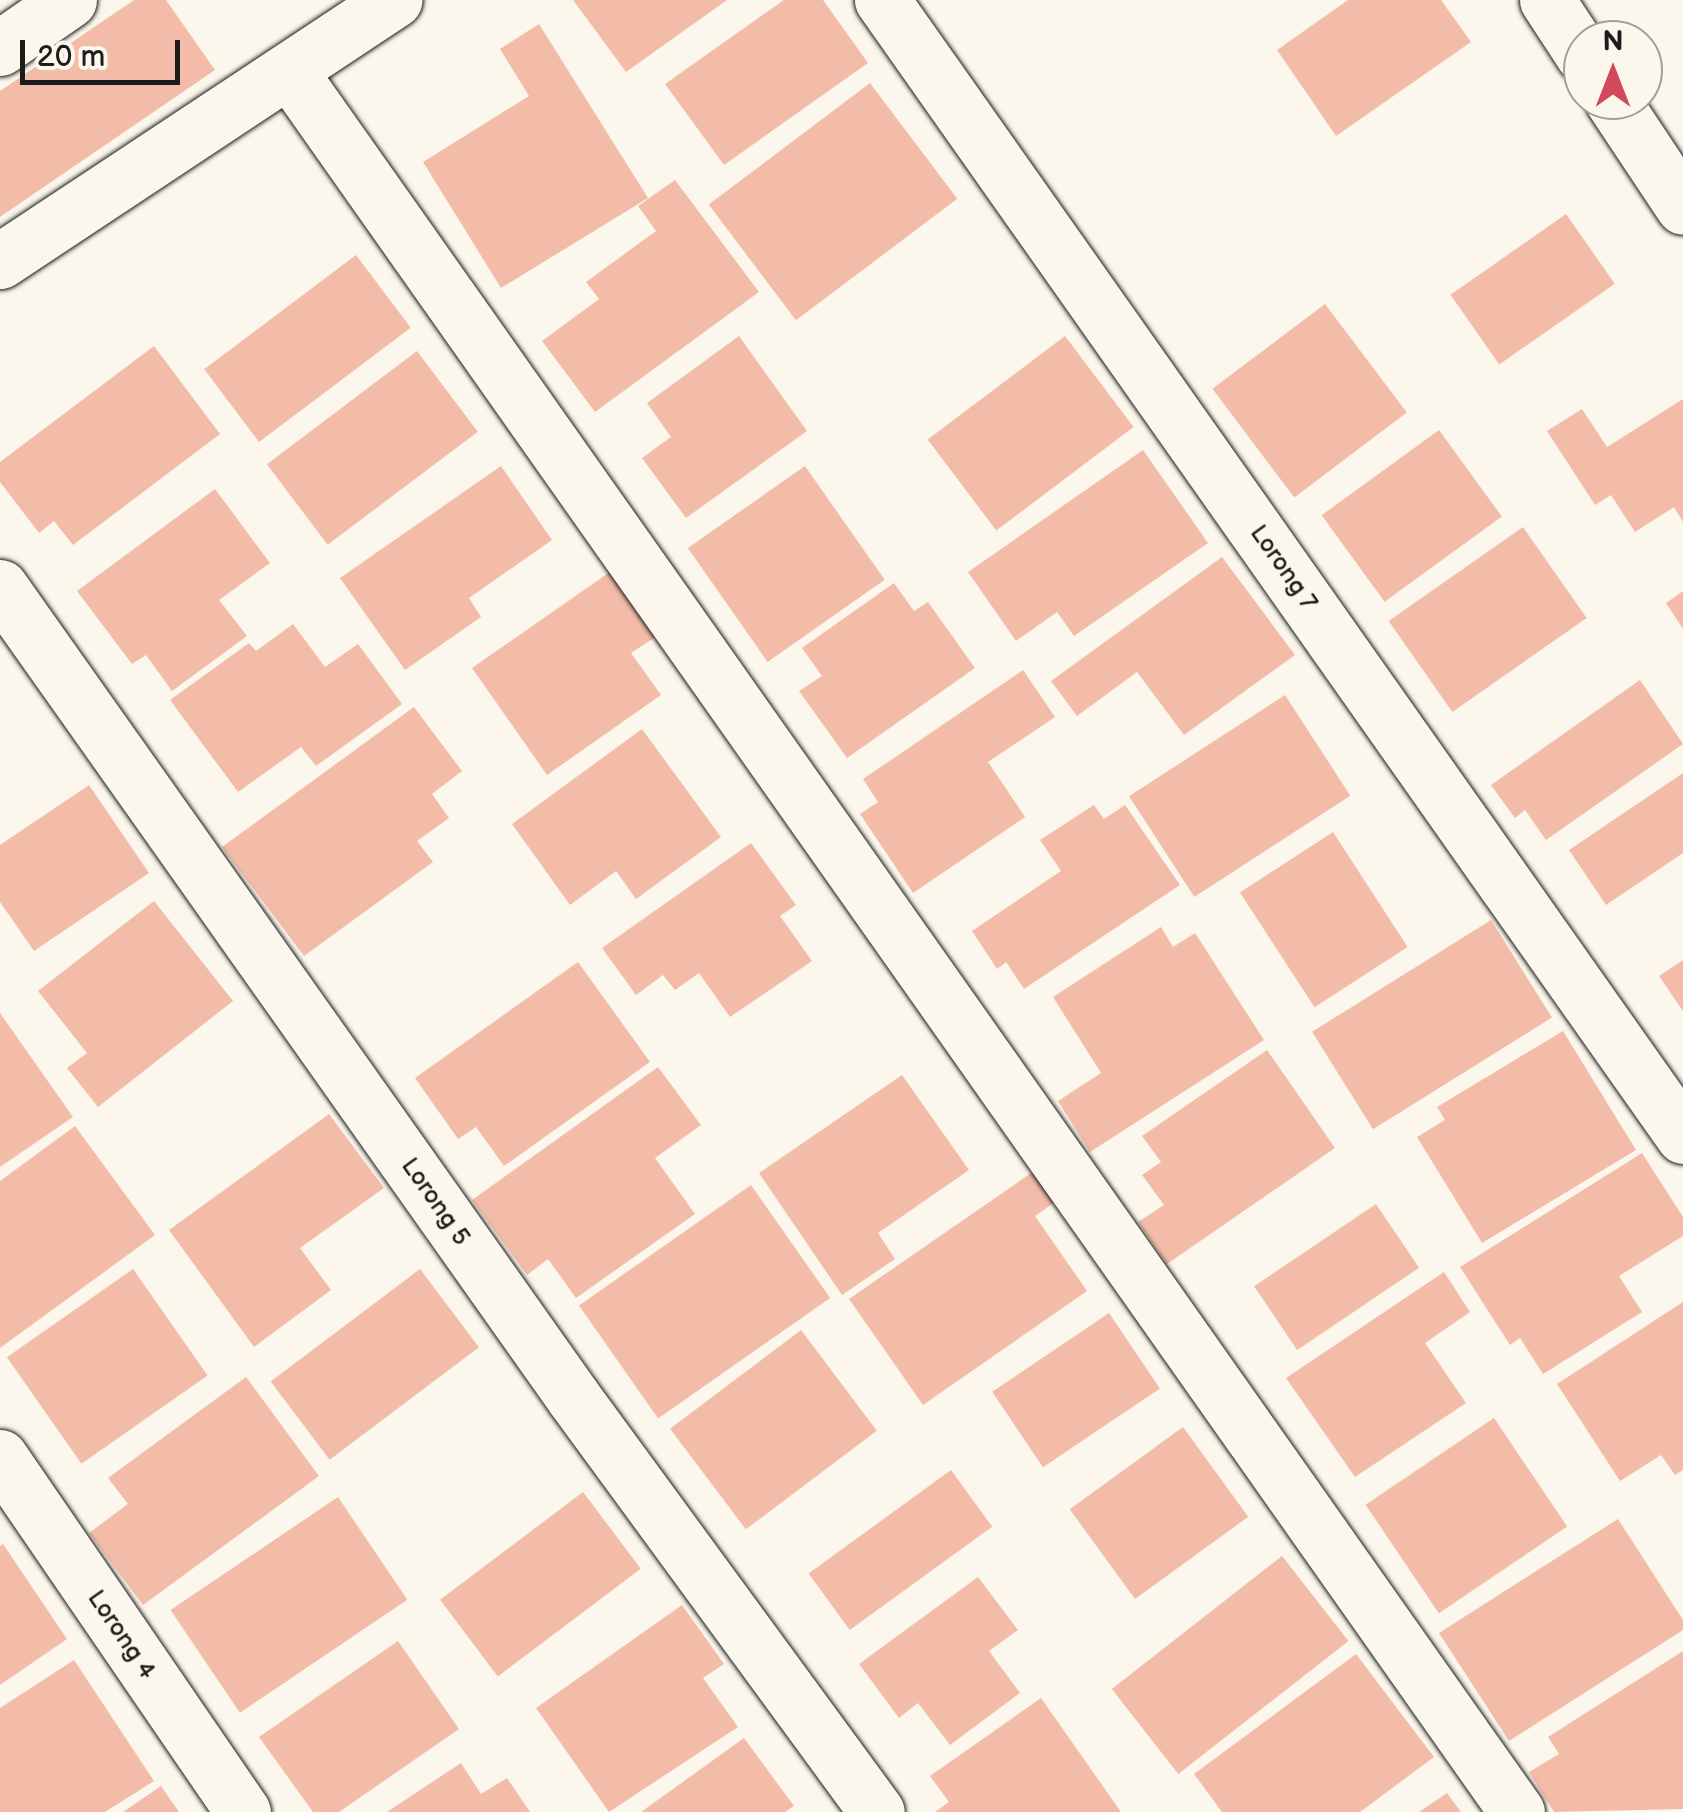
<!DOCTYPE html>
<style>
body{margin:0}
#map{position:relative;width:1683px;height:1812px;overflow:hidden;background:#fbf7ec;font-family:"Balsamiq Sans",sans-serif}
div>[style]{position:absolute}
.building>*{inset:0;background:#f3bca8;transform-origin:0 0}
.roads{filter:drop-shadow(0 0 2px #1c1c1c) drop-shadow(0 0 2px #1c1c1c)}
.minor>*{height:55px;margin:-27.5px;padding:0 27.5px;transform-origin:27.5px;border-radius:27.5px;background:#fbf7ec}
.tertiary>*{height:55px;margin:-27.5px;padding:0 27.5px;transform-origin:27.5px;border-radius:27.5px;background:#fbf7ec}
span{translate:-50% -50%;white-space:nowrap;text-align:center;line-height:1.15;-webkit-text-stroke:9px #fbf7ec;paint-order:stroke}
.street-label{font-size:25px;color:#1c1c1c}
.north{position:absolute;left:1563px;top:20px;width:100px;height:100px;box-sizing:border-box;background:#fbf7ec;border:2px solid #a29f99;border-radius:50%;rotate:0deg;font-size:28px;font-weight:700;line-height:40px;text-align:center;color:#1c1c1c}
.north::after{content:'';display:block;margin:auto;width:35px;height:45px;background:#d1495b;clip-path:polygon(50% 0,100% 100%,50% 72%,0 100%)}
.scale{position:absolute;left:20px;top:40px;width:160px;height:45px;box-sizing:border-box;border:5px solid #1c1c1c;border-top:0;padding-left:12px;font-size:30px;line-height:35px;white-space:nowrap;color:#1c1c1c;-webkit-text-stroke:8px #fbf7ec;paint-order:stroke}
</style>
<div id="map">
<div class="building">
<i style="clip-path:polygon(134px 0,166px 0,215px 70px,0 217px,0 91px)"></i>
<i style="clip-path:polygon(573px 0,727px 0,626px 72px)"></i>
<i style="clip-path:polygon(784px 0,823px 0,868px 63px,724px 165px,665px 84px)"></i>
<i style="clip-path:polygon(1348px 0,1441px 0,1471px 42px,1336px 136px,1277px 50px)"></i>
<i style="clip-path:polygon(539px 24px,648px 198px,501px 288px,423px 162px,529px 96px,500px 49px)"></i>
<i style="left:870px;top:83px;width:145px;height:202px;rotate:53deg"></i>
<i style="clip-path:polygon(675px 180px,759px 292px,595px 412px,542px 341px,599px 299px,586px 282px,656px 231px,638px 206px)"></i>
<i style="left:1566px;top:214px;width:85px;height:141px;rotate:55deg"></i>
<i style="left:356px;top:255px;width:91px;height:190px;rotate:53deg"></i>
<i style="left:1325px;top:304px;width:136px;height:141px;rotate:53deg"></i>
<i style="clip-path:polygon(739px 336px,807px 431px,686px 518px,642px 458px,671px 437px,647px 403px)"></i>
<i style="left:1065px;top:336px;width:114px;height:172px;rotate:53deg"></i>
<i style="clip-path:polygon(154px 346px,220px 434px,73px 545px,54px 521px,39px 533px,0 482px,0 462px)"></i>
<i style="left:417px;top:351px;width:101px;height:188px;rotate:53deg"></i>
<i style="clip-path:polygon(1683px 399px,1683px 522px,1674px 507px,1635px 532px,1611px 495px,1595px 505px,1547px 431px,1582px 409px,1607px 447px)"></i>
<i style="left:1439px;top:430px;width:107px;height:145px;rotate:54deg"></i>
<i style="clip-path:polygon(1143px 450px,1208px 543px,1074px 636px,1057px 612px,1016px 641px,968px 572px)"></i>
<i style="clip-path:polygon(501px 466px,552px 540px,469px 598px,481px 617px,405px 670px,340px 578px)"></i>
<i style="left:805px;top:466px;width:139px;height:143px;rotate:55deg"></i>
<i style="clip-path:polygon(215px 489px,270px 563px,219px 600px,247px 636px,172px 691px,146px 655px,132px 664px,77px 591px)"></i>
<i style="left:1523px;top:527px;width:111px;height:164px;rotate:55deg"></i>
<i style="clip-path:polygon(1222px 557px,1295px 655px,1184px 735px,1137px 672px,1077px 716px,1051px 681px)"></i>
<i style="clip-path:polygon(617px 567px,663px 632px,631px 653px,661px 695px,547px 775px,472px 668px)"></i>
<i style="clip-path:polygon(894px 583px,914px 611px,928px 602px,975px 668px,847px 758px,799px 691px,822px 676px,802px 648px)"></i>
<i style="clip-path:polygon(1683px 591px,1683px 629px,1666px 603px)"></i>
<i style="clip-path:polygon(293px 624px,325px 667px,358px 644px,402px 704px,316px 766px,301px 747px,238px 792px,170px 700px,249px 643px,256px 651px)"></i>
<i style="clip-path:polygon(1023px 670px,1055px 717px,988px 762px,1025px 817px,913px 893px,860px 814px,878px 802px,863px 779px)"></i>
<i style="clip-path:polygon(1640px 680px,1683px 744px,1546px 840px,1525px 810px,1515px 818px,1491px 785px)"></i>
<i style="left:1285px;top:695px;width:120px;height:186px;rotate:57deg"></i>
<i style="clip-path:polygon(414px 707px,462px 771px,432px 794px,449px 818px,417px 841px,433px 862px,304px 956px,222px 847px)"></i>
<i style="clip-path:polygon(642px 729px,721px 837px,636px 899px,616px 871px,570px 905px,512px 824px)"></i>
<i style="clip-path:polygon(1683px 773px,1683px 853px,1606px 905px,1569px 850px)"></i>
<i style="clip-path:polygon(89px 785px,149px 873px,34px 951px,0 902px,0 845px)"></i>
<i style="clip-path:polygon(1094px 805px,1104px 819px,1125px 805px,1180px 885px,1024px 989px,1006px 962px,997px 969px,972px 931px,1061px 871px,1040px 840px)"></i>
<i style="left:1333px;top:832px;width:137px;height:111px;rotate:57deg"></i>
<i style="clip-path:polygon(751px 843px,796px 905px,780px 916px,812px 961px,730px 1017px,699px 973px,675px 990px,663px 975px,636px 995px,602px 948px)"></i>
<i style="clip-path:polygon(154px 901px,233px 1001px,98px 1107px,67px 1068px,87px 1053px,38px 991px)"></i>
<i style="left:1491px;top:920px;width:115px;height:211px;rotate:58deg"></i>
<i style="clip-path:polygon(1161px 927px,1173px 947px,1195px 933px,1264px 1040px,1090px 1152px,1058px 1101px,1101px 1073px,1053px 997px)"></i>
<i style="clip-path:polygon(1683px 960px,1683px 1011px,1659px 976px)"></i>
<i style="clip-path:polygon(578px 962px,650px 1062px,504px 1166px,476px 1127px,458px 1139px,415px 1078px)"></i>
<i style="clip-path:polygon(0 1013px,73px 1117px,0 1167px)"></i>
<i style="clip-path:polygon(1563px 1031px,1636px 1150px,1482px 1243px,1417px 1137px,1445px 1120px,1437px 1107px)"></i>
<i style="clip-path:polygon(1267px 1050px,1335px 1148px,1167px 1264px,1138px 1222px,1164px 1205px,1142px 1175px,1161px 1162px,1142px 1136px)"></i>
<i style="clip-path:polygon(658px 1067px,701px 1125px,655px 1158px,695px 1214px,576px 1298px,548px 1259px,527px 1275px,472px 1200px)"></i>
<i style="clip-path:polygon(902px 1075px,969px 1170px,878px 1233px,895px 1259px,842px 1295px,759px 1173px)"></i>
<i style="clip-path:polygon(329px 1114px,384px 1188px,300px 1248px,331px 1290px,254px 1347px,169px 1230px)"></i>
<i style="clip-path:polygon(75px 1126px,155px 1235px,0 1348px,0 1181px)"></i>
<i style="clip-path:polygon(1642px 1153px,1683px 1217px,1683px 1236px,1619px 1276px,1642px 1312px,1543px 1374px,1520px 1338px,1510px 1345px,1460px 1267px)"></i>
<i style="clip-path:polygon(1037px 1169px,1058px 1200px,1035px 1216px,1087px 1291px,923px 1405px,849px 1299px)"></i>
<i style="left:751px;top:1185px;width:138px;height:210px;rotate:55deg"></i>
<i style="left:1376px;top:1204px;width:77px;height:147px;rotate:56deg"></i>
<i style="left:133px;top:1269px;width:130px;height:154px;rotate:55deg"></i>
<i style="left:420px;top:1269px;width:98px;height:187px;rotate:53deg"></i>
<i style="clip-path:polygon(1444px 1272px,1470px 1312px,1425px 1343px,1466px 1403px,1355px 1477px,1286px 1378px)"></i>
<i style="clip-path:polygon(1683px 1302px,1683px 1470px,1675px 1475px,1661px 1455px,1620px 1481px,1557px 1384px)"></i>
<i style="left:1109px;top:1313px;width:91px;height:141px;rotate:56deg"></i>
<i style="left:801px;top:1330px;width:126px;height:164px;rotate:53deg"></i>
<i style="clip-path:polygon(246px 1377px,319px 1476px,143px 1605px,89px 1533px,128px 1504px,108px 1478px)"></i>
<i style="left:1494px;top:1418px;width:131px;height:155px;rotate:56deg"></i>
<i style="left:1183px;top:1427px;width:111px;height:140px;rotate:54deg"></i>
<i style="left:951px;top:1470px;width:70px;height:176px;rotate:54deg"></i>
<i style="left:583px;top:1492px;width:96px;height:179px;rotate:53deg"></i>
<i style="left:338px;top:1497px;width:124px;height:202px;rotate:56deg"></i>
<i style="clip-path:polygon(1618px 1519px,1683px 1620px,1683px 1630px,1509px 1741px,1439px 1633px)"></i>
<i style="clip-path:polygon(3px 1544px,67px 1639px,0 1685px,0 1546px)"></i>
<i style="left:1282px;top:1556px;width:108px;height:216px;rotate:52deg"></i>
<i style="clip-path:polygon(978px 1577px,1018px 1630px,989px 1651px,1020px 1693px,950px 1745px,918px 1703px,899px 1718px,859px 1664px)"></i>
<i style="clip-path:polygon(682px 1605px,724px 1664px,703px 1678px,738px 1727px,609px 1812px,536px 1708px)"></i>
<i style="clip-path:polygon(398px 1641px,459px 1729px,339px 1812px,313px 1812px,259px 1737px)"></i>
<i style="clip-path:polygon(1683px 1651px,1683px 1809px,1554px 1812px,1529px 1772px,1559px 1754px,1548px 1737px)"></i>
<i style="clip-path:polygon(1356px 1654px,1434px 1757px,1360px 1812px,1222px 1812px,1194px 1774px)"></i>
<i style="clip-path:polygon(74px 1660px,154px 1781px,105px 1812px,0 1812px,0 1708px)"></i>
<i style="clip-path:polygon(1041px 1698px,1121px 1812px,935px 1812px,949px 1802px,930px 1776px)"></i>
<i style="clip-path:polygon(744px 1738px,794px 1806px,785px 1812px,641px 1812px)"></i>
<i style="clip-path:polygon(461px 1763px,481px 1794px,507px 1778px,530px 1812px,387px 1812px)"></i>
<i style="clip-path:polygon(161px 1786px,179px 1812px,123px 1812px)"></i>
<i style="clip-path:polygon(1447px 1793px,1461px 1812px,1419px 1812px)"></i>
</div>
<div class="roads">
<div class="minor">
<i style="left:882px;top:0;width:1390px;rotate:54.81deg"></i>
<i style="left:0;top:48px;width:84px;rotate:-34.8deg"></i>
<i style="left:290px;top:72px;width:2129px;rotate:54.81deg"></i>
<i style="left:0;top:261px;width:473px;rotate:-33.5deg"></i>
<i style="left:0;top:587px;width:992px;rotate:54.72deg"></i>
<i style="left:573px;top:1397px;width:514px;rotate:53.78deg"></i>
<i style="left:0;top:1457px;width:430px;rotate:55.6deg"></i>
</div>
<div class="tertiary">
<i style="left:1547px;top:0;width:66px;rotate:56.8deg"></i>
<i style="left:1612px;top:100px;width:128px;rotate:56.4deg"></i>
</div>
</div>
<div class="street-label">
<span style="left:1283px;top:568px;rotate:55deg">Lorong 7</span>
<span style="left:435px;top:1202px;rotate:55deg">Lorong 5</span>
<span style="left:121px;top:1635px;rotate:56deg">Lorong 4</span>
</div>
<div class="north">N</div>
<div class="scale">20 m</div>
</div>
